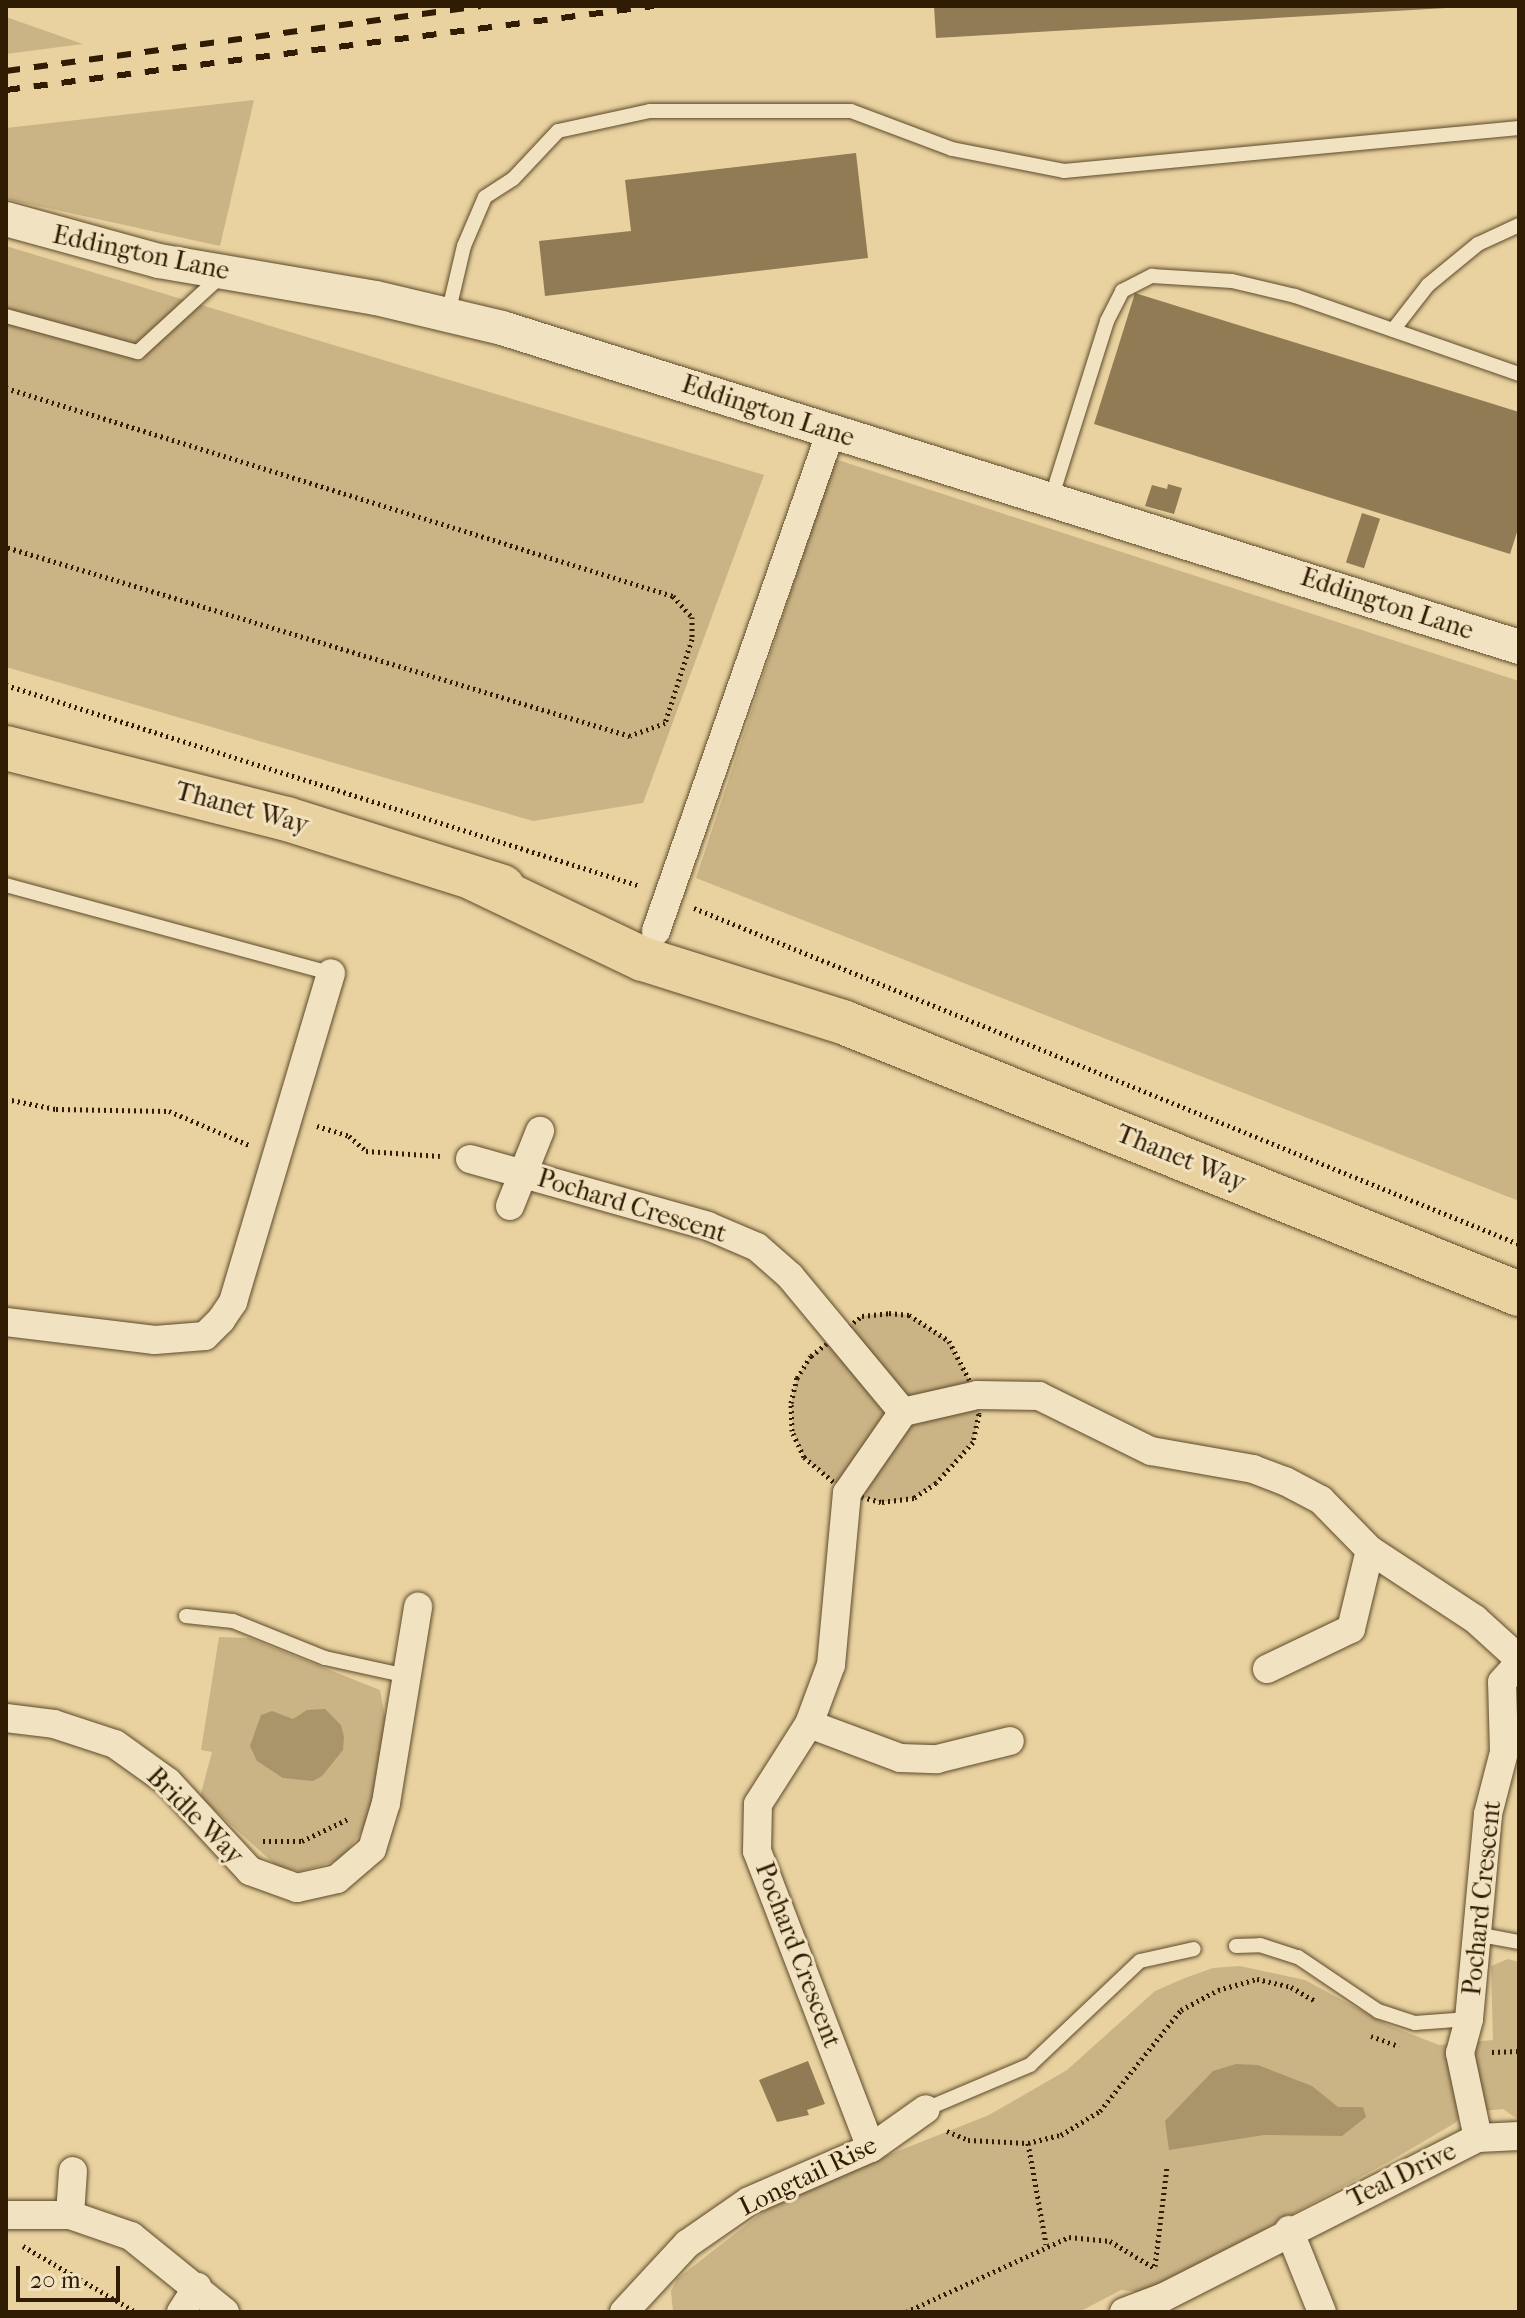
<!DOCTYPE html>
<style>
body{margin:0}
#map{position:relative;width:1525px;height:2318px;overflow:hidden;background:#e9d2a0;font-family:"IM FELL French Canon",serif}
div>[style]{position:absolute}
.green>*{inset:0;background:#cab385}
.water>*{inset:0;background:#aa946a}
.building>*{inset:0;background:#907b54;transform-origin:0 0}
.path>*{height:5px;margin-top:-2.5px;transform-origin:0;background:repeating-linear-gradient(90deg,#301c02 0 2px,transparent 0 6px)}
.roads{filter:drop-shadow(0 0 2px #5e4a2a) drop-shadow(0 0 2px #5e4a2a)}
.service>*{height:14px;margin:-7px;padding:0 7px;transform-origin:7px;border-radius:7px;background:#f1e2c1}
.minor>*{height:28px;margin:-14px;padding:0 14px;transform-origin:14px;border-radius:14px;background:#f1e2c1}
.tertiary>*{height:34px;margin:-17px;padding:0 17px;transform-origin:17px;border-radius:17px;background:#f1e2c1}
.primary>*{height:44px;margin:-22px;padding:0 22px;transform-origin:22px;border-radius:22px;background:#e9d2a0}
.rail>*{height:6px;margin-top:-3px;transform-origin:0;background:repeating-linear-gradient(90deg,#301c02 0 14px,transparent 0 28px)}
span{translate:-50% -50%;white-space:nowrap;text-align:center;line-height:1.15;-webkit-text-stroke:6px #f1e2c1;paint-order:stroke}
.street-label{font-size:26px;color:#301c02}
.frame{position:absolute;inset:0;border:8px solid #301c02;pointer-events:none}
.scale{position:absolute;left:16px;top:2266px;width:104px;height:36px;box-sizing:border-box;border:4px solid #301c02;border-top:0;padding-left:10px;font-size:24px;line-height:28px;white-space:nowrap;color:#301c02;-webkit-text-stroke:6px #f1e2c1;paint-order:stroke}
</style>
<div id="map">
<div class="green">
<i style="clip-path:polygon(6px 17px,83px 44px,6px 54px)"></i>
<i style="clip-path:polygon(254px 100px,220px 246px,6px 199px,6px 128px)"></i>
<i style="clip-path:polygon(6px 246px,764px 475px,643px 803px,533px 821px,6px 667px)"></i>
<i style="clip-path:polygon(835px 459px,1519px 681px,1519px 1201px,696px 878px)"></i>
<i style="clip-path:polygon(889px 1313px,909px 1315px,949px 1341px,977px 1395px,979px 1414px,973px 1442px,936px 1483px,914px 1498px,881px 1502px,847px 1493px,804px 1457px,793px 1431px,791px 1403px,797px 1378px,811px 1356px,862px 1316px)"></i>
<i style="clip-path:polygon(219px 1637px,249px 1638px,380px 1690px,387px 1727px,382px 1764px,363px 1830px,340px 1860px,301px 1871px,278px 1867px,200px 1797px,212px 1752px,201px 1750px)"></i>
<i style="clip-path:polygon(1508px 1959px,1519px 1962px,1519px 2120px,1503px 2109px,1463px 2113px,1455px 2123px,1392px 2160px,1146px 2293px,1121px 2290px,1079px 2312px,673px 2312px,671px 2291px,677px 2279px,764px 2211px,815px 2184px,989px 2115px,1067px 2070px,1155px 1991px,1185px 1978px,1213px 1968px,1240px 1966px,1305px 1980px,1388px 2025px,1439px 2045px,1493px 2040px,1491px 1966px)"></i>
</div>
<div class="water">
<i style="clip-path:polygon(325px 1709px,341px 1725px,344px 1737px,343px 1750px,322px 1776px,313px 1781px,283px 1778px,257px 1761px,250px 1746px,261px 1715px,272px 1711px,293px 1719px,307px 1710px)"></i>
<i style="clip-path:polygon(1236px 2064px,1258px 2065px,1312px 2086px,1338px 2107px,1363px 2107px,1366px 2117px,1342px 2136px,1264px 2135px,1169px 2150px,1165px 2121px,1213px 2071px)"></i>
</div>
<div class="building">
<i style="clip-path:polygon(934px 6px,1446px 6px,1446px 8px,936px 38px)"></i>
<i style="clip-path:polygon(856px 153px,868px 258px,545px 296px,539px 241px,631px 231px,625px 180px)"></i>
<i style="clip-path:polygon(1135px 293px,1519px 412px,1519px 526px,1510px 554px,1094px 424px)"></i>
<i style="clip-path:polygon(1168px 484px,1182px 488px,1174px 514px,1145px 506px,1152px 485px,1167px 489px)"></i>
<i style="left:1362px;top:513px;width:19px;height:52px;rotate:18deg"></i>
<i style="clip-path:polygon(808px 2061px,825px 2104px,807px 2110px,809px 2115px,777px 2122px,759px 2080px)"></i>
</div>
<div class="path">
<i style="left:6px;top:388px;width:699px;rotate:17.32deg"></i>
<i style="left:673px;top:596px;width:28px;rotate:48deg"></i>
<i style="left:692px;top:617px;width:22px;rotate:90deg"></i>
<i style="left:692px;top:639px;width:88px;rotate:107.8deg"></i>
<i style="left:665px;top:723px;width:37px;rotate:160deg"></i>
<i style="left:630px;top:736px;width:652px;rotate:-163.15deg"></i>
<i style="left:6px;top:685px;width:665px;rotate:17.59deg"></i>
<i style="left:694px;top:908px;width:891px;rotate:22.16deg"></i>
<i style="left:6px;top:1099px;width:51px;rotate:11.3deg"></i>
<i style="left:56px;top:1109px;width:113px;rotate:1deg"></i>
<i style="left:169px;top:1111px;width:87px;rotate:23deg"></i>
<i style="left:317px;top:1126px;width:34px;rotate:17deg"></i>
<i style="left:349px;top:1136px;width:23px;rotate:41deg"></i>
<i style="left:366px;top:1151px;width:74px;rotate:3.9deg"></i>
<i style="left:889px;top:1313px;width:20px;rotate:6deg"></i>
<i style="left:909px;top:1315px;width:48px;rotate:33deg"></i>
<i style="left:949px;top:1341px;width:61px;rotate:62.6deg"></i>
<i style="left:977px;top:1395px;width:19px;rotate:84deg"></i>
<i style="left:979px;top:1414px;width:29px;rotate:102deg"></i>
<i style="left:973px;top:1442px;width:55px;rotate:132.1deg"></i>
<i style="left:936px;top:1483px;width:27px;rotate:146deg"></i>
<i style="left:914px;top:1498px;width:33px;rotate:173deg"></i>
<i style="left:881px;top:1502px;width:35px;rotate:-165deg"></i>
<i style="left:847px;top:1493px;width:56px;rotate:-140.1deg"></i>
<i style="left:804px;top:1457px;width:29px;rotate:-115deg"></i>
<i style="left:792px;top:1431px;width:28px;rotate:-92deg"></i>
<i style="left:791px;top:1403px;width:26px;rotate:-77deg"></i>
<i style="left:797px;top:1378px;width:26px;rotate:-58deg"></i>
<i style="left:811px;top:1356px;width:65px;rotate:-38.1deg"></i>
<i style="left:862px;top:1316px;width:27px;rotate:-6deg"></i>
<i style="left:263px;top:1841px;width:39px"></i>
<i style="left:302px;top:1841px;width:51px;rotate:-25.6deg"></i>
<i style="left:1371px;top:2036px;width:30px;rotate:20deg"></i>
<i style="left:1492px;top:2052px;width:27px;rotate:-2deg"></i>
<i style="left:947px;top:2131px;width:23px;rotate:23deg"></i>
<i style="left:968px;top:2140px;width:60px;rotate:2.9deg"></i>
<i style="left:1028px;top:2143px;width:34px;rotate:-14deg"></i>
<i style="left:1061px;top:2135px;width:46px;rotate:-31.6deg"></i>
<i style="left:1100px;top:2111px;width:129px;rotate:-51.3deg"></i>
<i style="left:1181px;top:2010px;width:42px;rotate:-28.4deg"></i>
<i style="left:1218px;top:1990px;width:41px;rotate:-15.8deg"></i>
<i style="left:1257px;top:1979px;width:35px;rotate:13deg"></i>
<i style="left:1291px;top:1987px;width:28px;rotate:30deg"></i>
<i style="left:1028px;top:2143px;width:103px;rotate:79.9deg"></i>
<i style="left:23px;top:2246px;width:131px;rotate:30.3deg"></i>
<i style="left:1155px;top:2266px;width:100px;rotate:-83.1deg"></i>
<i style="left:906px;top:2312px;width:179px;rotate:-24.7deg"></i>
<i style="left:1069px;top:2237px;width:41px;rotate:5.6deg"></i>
<i style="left:1110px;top:2241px;width:54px;rotate:31.3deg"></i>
</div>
<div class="roads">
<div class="service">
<i style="left:448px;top:314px;width:70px;rotate:-76.8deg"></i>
<i style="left:464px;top:246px;width:53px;rotate:-66.8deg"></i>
<i style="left:485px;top:197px;width:33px;rotate:-33deg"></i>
<i style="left:513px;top:179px;width:66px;rotate:-46.8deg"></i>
<i style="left:558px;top:131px;width:94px;rotate:-12.3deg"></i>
<i style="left:650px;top:111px;width:201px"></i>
<i style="left:851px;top:111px;width:108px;rotate:20.6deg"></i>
<i style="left:952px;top:149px;width:114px;rotate:11.1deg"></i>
<i style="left:1064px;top:171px;width:457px;rotate:-5.4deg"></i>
<i style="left:6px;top:316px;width:137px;rotate:15.3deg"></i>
<i style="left:138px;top:352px;width:114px;rotate:-42.5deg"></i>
<i style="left:1393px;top:330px;width:57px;rotate:-52.1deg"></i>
<i style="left:1428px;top:285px;width:65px;rotate:-39.4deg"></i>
<i style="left:1478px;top:244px;width:45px;rotate:-24.9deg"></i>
<i style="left:1051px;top:499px;width:187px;rotate:-72.5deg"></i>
<i style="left:1107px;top:321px;width:34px;rotate:-63deg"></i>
<i style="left:1122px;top:291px;width:34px;rotate:-27deg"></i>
<i style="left:1152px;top:276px;width:80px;rotate:3.6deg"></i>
<i style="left:1232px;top:281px;width:65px;rotate:13.4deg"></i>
<i style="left:1295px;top:296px;width:237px;rotate:19.2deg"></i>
<i style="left:6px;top:885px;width:337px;rotate:15.2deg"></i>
<i style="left:186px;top:1616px;width:47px;rotate:6.1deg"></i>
<i style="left:233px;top:1621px;width:99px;rotate:21.9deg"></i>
<i style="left:325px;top:1658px;width:84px;rotate:12.4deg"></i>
<i style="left:1476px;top:1934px;width:44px;rotate:10.5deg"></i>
<i style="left:1236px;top:1946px;width:24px;rotate:-2deg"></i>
<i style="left:1260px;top:1945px;width:40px;rotate:18deg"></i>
<i style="left:1298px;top:1957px;width:97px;rotate:34deg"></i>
<i style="left:1378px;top:2011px;width:39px;rotate:18deg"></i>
<i style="left:1415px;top:2023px;width:54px;rotate:-4.2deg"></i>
<i style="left:926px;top:2109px;width:113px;rotate:-22.9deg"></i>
<i style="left:1030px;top:2065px;width:151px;rotate:-43.4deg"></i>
<i style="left:1140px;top:1961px;width:55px;rotate:-12.5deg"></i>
</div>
<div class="minor">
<i style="left:656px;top:931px;width:530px;rotate:-70.71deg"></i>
<i style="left:470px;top:1159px;width:247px;rotate:15.7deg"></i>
<i style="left:708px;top:1226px;width:53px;rotate:23.2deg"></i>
<i style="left:757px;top:1247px;width:44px;rotate:41.3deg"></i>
<i style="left:790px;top:1276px;width:177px;rotate:50.3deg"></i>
<i style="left:510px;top:1206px;width:81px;rotate:-68.2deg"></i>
<i style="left:6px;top:1322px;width:150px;rotate:6.9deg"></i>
<i style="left:155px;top:1340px;width:50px;rotate:-4.6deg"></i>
<i style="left:205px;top:1336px;width:23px;rotate:-45deg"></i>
<i style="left:221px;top:1320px;width:22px;rotate:-56deg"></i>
<i style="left:233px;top:1302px;width:343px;rotate:-73.4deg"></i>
<i style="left:1267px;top:1669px;width:93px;rotate:-25.5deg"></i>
<i style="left:1351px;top:1629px;width:81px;rotate:-76.5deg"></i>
<i style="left:6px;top:1718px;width:48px;rotate:7.1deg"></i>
<i style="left:54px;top:1724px;width:64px;rotate:18.2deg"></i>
<i style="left:115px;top:1744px;width:65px;rotate:35.6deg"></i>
<i style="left:168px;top:1782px;width:121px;rotate:47.3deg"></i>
<i style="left:250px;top:1871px;width:50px;rotate:19.9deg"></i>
<i style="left:297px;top:1888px;width:41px;rotate:-12.7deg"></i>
<i style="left:337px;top:1879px;width:46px;rotate:-40.6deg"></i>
<i style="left:372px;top:1849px;width:48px;rotate:-73.1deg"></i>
<i style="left:386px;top:1803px;width:199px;rotate:-80.7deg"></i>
<i style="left:809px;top:1724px;width:97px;rotate:20.5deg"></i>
<i style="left:900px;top:1758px;width:37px;rotate:2deg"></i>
<i style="left:937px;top:1759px;width:75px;rotate:-13.9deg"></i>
<i style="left:1478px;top:2138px;width:87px;rotate:-102deg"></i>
<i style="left:1460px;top:2053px;width:35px;rotate:-75deg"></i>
<i style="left:1469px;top:2019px;width:206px;rotate:-84.7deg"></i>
<i style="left:1488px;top:1814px;width:64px;rotate:-75.5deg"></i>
<i style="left:1504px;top:1752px;width:70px;rotate:-91.6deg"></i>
<i style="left:1502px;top:1682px;width:25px;rotate:-48deg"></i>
<i style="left:871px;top:2148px;width:318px;rotate:-111deg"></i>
<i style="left:757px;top:1851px;width:47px;rotate:-88.8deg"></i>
<i style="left:758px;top:1804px;width:95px;rotate:-57.5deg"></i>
<i style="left:809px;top:1724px;width:63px;rotate:-69.6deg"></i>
<i style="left:831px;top:1665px;width:173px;rotate:-84.7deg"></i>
<i style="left:847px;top:1493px;width:98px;rotate:-55.3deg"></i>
<i style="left:903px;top:1412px;width:76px;rotate:-12.9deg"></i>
<i style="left:977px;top:1395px;width:62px;rotate:0.9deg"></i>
<i style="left:1039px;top:1396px;width:125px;rotate:26.2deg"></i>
<i style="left:1151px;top:1451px;width:104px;rotate:10deg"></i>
<i style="left:1253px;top:1469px;width:34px;rotate:21deg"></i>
<i style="left:1285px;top:1481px;width:41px;rotate:27.8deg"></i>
<i style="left:1321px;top:1500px;width:70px;rotate:45.6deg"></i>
<i style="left:1370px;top:1550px;width:126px;rotate:33.3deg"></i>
<i style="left:1475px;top:1619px;width:59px;rotate:42.3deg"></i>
<i style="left:6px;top:2215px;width:64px"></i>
<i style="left:70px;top:2215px;width:65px;rotate:19deg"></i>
<i style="left:131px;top:2236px;width:121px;rotate:39deg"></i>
<i style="left:70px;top:2215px;width:44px;rotate:-86.1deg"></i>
<i style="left:1289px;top:2230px;width:88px;rotate:68.1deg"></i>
<i style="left:181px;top:2312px;width:30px;rotate:-57deg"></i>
<i style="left:624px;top:2312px;width:93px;rotate:-47.2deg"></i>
<i style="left:687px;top:2244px;width:75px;rotate:-34.7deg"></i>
<i style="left:749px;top:2201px;width:133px;rotate:-23.5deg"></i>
<i style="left:871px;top:2148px;width:67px;rotate:-35.3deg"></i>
<i style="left:1124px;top:2312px;width:43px;rotate:-20.6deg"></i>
<i style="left:1164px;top:2297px;width:352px;rotate:-26.9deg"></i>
<i style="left:1478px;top:2138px;width:41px;rotate:-2.8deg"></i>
</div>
<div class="tertiary">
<i style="left:6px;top:219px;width:159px;rotate:15.4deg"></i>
<i style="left:159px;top:261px;width:220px;rotate:9.7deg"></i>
<i style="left:376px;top:298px;width:130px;rotate:13.4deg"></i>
<i style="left:502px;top:328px;width:1066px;rotate:17.41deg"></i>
</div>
<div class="primary">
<i style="left:6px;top:748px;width:290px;rotate:14.2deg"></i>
<i style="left:287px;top:819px;width:226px;rotate:17.5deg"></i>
<i style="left:475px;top:879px;width:186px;rotate:25.5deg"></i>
<i style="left:643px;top:959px;width:210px;rotate:17.5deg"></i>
<i style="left:843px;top:1022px;width:729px;rotate:21.92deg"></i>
</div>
</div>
<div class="rail">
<i style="left:6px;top:71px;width:479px;rotate:-7.8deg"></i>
<i style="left:6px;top:90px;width:653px;rotate:-7.39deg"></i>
</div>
<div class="street-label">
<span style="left:141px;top:253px;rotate:12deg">Eddington Lane</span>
<span style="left:768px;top:411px;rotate:18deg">Eddington Lane</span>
<span style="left:1387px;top:604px;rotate:18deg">Eddington Lane</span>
<span style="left:242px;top:808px;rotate:15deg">Thanet Way</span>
<span style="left:1181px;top:1158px;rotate:22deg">Thanet Way</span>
<span style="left:632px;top:1206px;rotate:17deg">Pochard Crescent</span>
<span style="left:195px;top:1816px;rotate:45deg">Bridle Way</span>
<span style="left:1482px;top:1898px;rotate:-84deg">Pochard Crescent</span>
<span style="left:798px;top:1955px;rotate:69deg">Pochard Crescent</span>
<span style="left:1402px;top:2175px;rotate:-26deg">Teal Drive</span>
<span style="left:808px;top:2176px;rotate:-26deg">Longtail Rise</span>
</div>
<div class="frame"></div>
<div class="scale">20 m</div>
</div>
